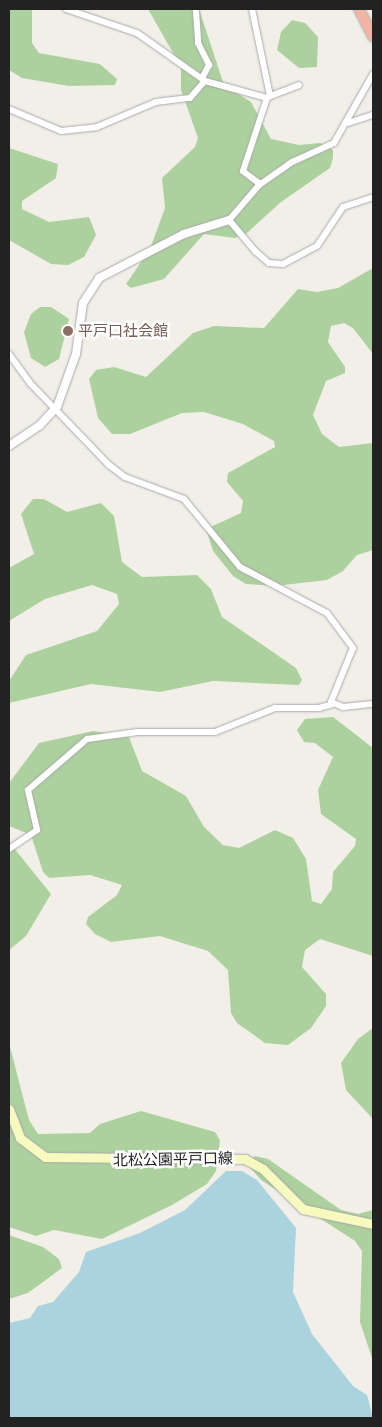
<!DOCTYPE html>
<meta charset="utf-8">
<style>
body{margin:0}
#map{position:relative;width:382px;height:1427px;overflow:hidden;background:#f2efe9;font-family:Lato,"Noto Sans JP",sans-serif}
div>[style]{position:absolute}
.forest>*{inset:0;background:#add19e}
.water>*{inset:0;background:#aad3df}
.roads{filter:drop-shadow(0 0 1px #a9a9a9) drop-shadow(0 0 1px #a9a9a9)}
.minor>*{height:6px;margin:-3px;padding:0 3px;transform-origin:3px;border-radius:3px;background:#fff}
.tertiary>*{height:8px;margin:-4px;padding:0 4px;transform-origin:4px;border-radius:4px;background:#fff}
.secondary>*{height:9px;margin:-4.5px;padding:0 4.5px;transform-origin:4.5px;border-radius:4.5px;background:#f7fabf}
.trunk>*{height:10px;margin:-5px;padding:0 5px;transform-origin:5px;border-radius:5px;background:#f2b4a3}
.dots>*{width:14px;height:14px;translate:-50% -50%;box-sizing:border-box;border:2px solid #fff;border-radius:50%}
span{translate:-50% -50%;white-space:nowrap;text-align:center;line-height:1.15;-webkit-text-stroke:5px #fff;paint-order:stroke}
.education-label{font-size:15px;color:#785e54}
.left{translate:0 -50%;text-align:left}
.street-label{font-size:15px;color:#222}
.frame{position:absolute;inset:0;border:10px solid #222;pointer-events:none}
</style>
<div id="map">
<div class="forest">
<i style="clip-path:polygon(9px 9px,32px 9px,32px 43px,39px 53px,100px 64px,117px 79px,115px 85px,69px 86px,22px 78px,9px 70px)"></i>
<i style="clip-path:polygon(148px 9px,199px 9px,224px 85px,251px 102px,271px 139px,299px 145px,320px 143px,333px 150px,333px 158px,330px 168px,281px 202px,247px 233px,235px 238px,204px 234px,164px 279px,131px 288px,126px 284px,150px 249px,165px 208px,162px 178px,195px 147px,198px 138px,181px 90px,181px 67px)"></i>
<i style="clip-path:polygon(292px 20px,305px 23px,318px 37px,317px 67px,299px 68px,277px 50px,281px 32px)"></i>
<i style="clip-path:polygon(9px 148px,58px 164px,56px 178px,22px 201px,22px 209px,49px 222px,89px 217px,96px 235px,84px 257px,68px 265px,51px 264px,9px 240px)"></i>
<i style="clip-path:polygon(373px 268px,373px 354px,353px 328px,344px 323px,331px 326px,328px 342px,345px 367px,345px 373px,326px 381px,313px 415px,322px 434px,339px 447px,373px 443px,373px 550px,357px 555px,343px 571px,327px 580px,275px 586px,246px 584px,233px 576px,213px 551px,206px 529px,241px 513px,243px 501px,227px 482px,228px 473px,275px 447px,274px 441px,243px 424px,204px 412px,182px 413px,130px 434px,112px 434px,98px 418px,89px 379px,96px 370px,114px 367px,146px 377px,193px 333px,214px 326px,264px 328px,298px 289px,317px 292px,338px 288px)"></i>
<i style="clip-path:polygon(40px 307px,51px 307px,69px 319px,59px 359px,45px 367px,31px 358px,24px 332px,31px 314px)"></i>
<i style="clip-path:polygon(33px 499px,44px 499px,67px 512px,101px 503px,114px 516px,122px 562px,142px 577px,197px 575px,211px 589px,222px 617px,296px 668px,302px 680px,299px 685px,213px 681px,160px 692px,91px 684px,9px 703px,9px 681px,26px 655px,97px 631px,119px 604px,117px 594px,92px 585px,45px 599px,9px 621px,9px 568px,34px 554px,21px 514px)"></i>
<i style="clip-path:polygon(333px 717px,373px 748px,373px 956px,320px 939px,305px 950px,302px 967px,326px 994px,326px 1006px,311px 1028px,288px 1045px,265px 1043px,237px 1023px,231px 1013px,228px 970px,208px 951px,160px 936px,111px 942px,95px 934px,86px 924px,88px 917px,117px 895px,122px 885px,90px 875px,49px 878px,43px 872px,31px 835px,9px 826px,9px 783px,39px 743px,93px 731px,129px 737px,142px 771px,186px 796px,204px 827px,223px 845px,239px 848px,275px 830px,293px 838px,306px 859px,312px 901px,321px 904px,332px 889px,333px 872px,355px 846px,356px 839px,321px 814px,318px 790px,333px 757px,315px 743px,304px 742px,297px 730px,305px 719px)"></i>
<i style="clip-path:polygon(9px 842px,51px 894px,26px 936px,9px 950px)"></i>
<i style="clip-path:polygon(373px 1028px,373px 1119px,346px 1090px,341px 1063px,358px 1039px)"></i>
<i style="clip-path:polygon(9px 1043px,29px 1120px,38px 1134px,90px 1133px,100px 1124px,141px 1111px,215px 1132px,220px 1140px,216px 1171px,207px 1184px,172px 1205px,102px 1239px,54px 1230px,36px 1236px,9px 1227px)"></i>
<i style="clip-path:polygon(255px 1156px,268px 1159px,341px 1210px,358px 1214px,373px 1210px,373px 1361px,360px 1322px,362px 1251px,355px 1241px,261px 1180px,247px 1164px)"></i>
<i style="clip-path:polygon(9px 1235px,43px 1247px,59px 1259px,62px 1268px,28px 1293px,9px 1299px)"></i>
</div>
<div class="water">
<i style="clip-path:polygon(226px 1171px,242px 1171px,257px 1180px,296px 1228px,293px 1292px,312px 1334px,353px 1386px,367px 1395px,373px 1418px,9px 1418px,9px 1323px,30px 1318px,38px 1306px,53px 1302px,79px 1272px,86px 1252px,140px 1233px,185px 1210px)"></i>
</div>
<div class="roads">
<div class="minor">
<i style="left:66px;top:9px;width:75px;rotate:18.7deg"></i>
<i style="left:137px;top:33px;width:83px;rotate:35.2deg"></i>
<i style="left:205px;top:81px;width:64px;rotate:15.3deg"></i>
<i style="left:252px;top:9px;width:89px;rotate:78.3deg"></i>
<i style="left:196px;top:11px;width:32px;rotate:86deg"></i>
<i style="left:198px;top:43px;width:25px;rotate:63deg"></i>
<i style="left:209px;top:65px;width:15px;rotate:118deg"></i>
<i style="left:373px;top:74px;width:79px;rotate:119.5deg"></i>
<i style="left:334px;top:143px;width:46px;rotate:155.7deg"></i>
<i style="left:292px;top:162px;width:39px;rotate:145deg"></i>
<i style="left:260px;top:184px;width:48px;rotate:130.7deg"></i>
<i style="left:229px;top:220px;width:40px;rotate:50deg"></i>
<i style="left:255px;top:251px;width:18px;rotate:41deg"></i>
<i style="left:269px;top:263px;width:14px;rotate:4deg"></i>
<i style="left:283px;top:264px;width:38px;rotate:-28deg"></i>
<i style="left:317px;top:246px;width:47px;rotate:-56.3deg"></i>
<i style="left:343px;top:207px;width:32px;rotate:-18deg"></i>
<i style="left:268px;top:97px;width:33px;rotate:-21deg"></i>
<i style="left:9px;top:109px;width:56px;rotate:22.9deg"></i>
<i style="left:61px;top:131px;width:36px;rotate:-6deg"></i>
<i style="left:97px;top:127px;width:64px;rotate:-23deg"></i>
<i style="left:156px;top:102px;width:34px;rotate:-7deg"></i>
<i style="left:190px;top:98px;width:23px;rotate:-49deg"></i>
<i style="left:348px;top:123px;width:26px;rotate:-18deg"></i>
<i style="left:260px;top:184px;width:21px;rotate:-143deg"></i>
<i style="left:243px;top:171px;width:77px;rotate:-71.8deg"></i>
<i style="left:9px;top:354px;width:36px;rotate:54deg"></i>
<i style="left:30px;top:383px;width:114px;rotate:46.1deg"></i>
<i style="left:109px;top:465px;width:20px;rotate:37deg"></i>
<i style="left:125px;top:477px;width:63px;rotate:20.4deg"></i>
<i style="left:184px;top:499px;width:88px;rotate:50.5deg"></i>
<i style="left:240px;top:567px;width:98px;rotate:27.9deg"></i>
<i style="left:327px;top:613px;width:44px;rotate:53.4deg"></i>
<i style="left:353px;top:648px;width:58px;rotate:112.2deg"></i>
<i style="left:331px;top:702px;width:13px;rotate:23deg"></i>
<i style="left:343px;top:707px;width:30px;rotate:-6deg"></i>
<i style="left:9px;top:849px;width:34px;rotate:-34deg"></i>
<i style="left:37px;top:830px;width:41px;rotate:-102.7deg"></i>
<i style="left:28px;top:790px;width:78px;rotate:-40.8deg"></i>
<i style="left:87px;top:739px;width:51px;rotate:-7.8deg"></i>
<i style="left:138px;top:732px;width:77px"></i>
<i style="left:215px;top:732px;width:65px;rotate:-21.8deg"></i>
<i style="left:275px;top:708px;width:44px"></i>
<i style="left:319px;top:708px;width:15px;rotate:-16deg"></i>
</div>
<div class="tertiary">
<i style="left:9px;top:446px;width:37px;rotate:-34deg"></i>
<i style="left:40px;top:425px;width:25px;rotate:-47deg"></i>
<i style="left:57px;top:407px;width:56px;rotate:-70.3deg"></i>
<i style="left:76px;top:354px;width:51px;rotate:-82.2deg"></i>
<i style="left:83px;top:303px;width:30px;rotate:-57deg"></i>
<i style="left:99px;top:278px;width:96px;rotate:-27.4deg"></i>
<i style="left:184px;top:234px;width:47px;rotate:-17.3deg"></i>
</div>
<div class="secondary">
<i style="left:9px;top:1109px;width:31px;rotate:69deg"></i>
<i style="left:20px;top:1138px;width:31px;rotate:37deg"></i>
<i style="left:45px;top:1157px;width:200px;rotate:0.6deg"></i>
<i style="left:245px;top:1159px;width:21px;rotate:29deg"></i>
<i style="left:263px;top:1169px;width:57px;rotate:45deg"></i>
<i style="left:303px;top:1209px;width:72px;rotate:12.1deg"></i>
</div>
<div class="trunk">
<i style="left:359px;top:9px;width:31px;rotate:63deg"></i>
</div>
</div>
<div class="dots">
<i style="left:68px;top:331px;background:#8d6e63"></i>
</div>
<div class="education-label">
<span class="left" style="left:78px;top:331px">平戸口社会館</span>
</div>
<div class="street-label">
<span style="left:173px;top:1159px;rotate:-1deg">北松公園平戸口線</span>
</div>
<div class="frame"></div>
</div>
